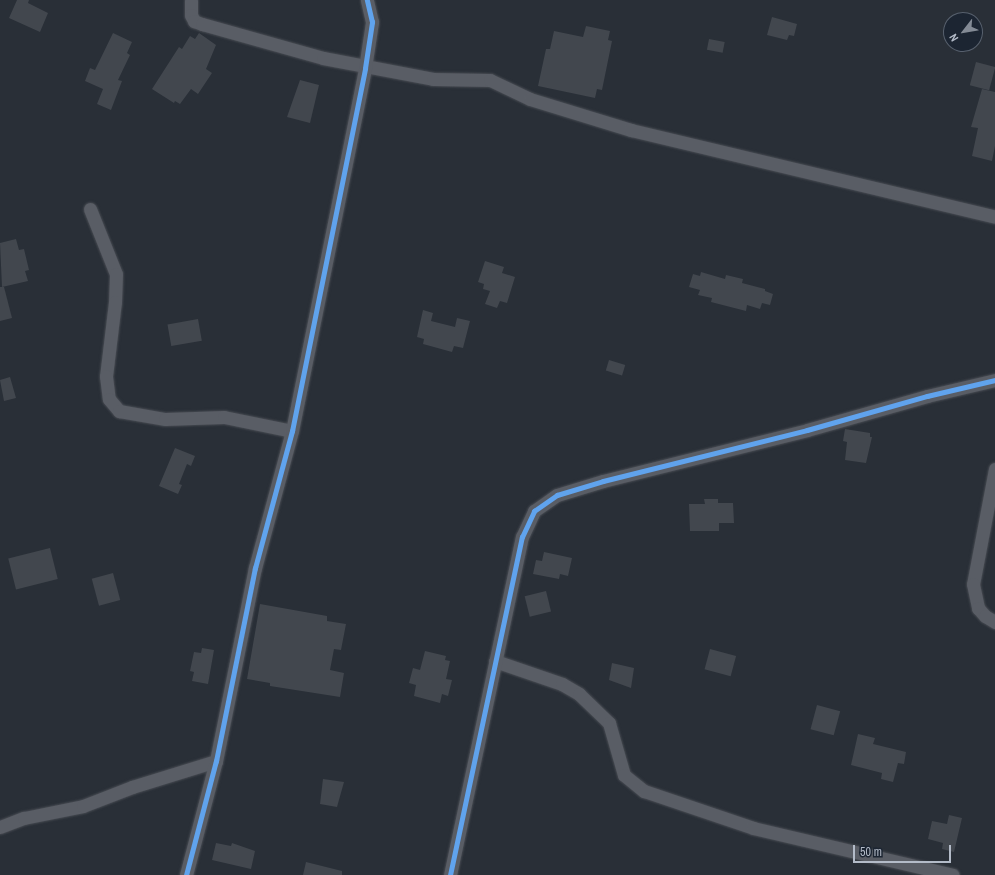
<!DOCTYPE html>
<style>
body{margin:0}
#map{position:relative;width:995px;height:875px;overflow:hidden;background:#292f37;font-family:"Archivo Narrow",sans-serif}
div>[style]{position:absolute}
.building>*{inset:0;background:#42474e;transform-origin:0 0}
.roads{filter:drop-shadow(0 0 1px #474b52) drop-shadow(0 0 1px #474b52)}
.minor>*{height:13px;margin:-6.5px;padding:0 6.5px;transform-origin:6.5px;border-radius:6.5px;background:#595d65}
.cycleway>*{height:5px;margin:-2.5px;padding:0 2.5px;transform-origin:2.5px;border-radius:2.5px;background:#60a3ed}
span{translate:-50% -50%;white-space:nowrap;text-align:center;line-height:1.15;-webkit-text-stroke:3px #1c2532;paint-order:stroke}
.north{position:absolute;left:943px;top:12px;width:40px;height:40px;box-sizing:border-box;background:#1c2532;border:1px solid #58616e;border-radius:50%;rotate:239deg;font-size:11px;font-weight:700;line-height:16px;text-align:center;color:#b3bbc8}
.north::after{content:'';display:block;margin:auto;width:14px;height:18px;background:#838a95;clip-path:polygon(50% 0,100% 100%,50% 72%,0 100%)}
.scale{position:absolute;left:853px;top:845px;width:98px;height:18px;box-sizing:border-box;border:2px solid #b3bbc8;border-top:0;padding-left:5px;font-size:12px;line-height:14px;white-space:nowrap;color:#b3bbc8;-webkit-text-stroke:3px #1c2532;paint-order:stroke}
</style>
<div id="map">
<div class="building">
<i style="clip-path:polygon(17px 0,29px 0,28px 3px,48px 13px,40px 32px,9px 18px)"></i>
<i style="clip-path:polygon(772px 17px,797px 24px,794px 36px,789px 35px,787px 40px,767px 35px)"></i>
<i style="clip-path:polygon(586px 26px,610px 31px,608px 40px,612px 41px,602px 90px,597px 89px,595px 98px,538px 86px,546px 49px,550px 49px,554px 31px,583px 37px)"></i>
<i style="clip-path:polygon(113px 33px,132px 42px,127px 53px,130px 55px,118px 80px,122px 81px,111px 110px,97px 104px,103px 89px,85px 81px,90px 68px,95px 70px)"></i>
<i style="clip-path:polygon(199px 33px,216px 45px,206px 69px,212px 73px,198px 94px,191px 89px,180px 104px,175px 101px,174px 103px,152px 89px,179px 47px,182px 49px,190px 36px,195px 39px)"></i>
<i style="left:709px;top:39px;width:16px;height:11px;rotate:11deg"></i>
<i style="left:976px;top:62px;width:20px;height:24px;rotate:15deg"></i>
<i style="clip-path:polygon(300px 80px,319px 85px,310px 123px,287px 117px)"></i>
<i style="clip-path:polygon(982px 89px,995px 92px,995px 146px,992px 161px,972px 156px,978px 128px,971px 127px)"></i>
<i style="clip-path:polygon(16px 239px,19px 250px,24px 249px,29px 270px,25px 271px,28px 281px,2px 287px,0 243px)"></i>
<i style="clip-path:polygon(485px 261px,504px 267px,502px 273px,515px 277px,507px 303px,500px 301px,497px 308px,485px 304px,490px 291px,483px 289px,484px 284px,478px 282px)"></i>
<i style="clip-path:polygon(701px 272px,725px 279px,726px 275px,743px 279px,742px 283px,765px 289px,765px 291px,773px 294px,770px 305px,762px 303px,760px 309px,747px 305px,746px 311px,711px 302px,712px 298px,698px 295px,700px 290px,689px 287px,693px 274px,700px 276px)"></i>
<i style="clip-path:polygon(0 287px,4px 287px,12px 318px,0 321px)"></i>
<i style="clip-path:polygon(423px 310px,433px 313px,431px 321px,455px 327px,457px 318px,470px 321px,463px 348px,454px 346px,452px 352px,423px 344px,424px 339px,417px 337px)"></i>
<i style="left:198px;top:319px;width:22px;height:31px;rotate:80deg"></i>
<i style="left:609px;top:360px;width:17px;height:11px;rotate:17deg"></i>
<i style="clip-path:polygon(10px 377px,16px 398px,4px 401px,0 380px)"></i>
<i style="clip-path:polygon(845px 429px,870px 433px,870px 437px,872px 437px,866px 463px,845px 460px,847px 442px,843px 441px)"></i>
<i style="clip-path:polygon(175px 448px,195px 456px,191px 466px,187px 464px,179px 484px,182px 485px,178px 494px,159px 486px)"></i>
<i style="clip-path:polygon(704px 499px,718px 499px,718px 503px,733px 503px,734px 523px,719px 523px,719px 531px,690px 531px,689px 504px,705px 504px)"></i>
<i style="left:50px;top:548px;width:32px;height:43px;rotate:76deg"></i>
<i style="clip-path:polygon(544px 552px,572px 558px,568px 576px,560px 574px,559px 579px,533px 574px,536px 560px,542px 561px)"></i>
<i style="left:113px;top:573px;width:28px;height:22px;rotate:75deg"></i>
<i style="left:546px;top:591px;width:21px;height:22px;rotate:76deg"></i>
<i style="clip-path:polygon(260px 604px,327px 616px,327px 621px,346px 624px,341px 650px,334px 649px,330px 670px,344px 673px,340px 697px,270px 686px,270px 683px,247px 679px)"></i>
<i style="clip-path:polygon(202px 648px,214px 650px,208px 684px,192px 681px,194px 672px,190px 671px,194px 652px,201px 653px)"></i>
<i style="left:710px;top:649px;width:27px;height:21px;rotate:15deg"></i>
<i style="clip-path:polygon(425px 651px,446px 656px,445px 660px,450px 661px,446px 679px,452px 680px,448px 696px,442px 694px,440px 703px,414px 696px,416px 685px,409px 683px,413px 668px,420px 670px)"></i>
<i style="clip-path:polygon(612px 663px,634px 668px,631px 688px,609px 680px)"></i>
<i style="left:817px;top:705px;width:24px;height:25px;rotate:15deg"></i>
<i style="clip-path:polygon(858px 734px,875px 738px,873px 744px,906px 752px,904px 764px,898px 763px,893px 782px,881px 779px,882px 773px,851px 765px)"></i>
<i style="clip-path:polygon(323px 779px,344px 782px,337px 807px,320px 804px)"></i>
<i style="clip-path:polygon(949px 815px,962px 818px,954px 852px,942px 849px,943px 843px,928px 839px,932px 821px,947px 824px)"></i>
<i style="clip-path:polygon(216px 843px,231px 846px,232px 843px,255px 851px,251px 869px,212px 860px)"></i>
<i style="clip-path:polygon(306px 862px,342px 871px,342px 875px,303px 875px)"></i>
</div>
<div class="roads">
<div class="minor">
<i style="left:191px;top:0;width:15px;rotate:90deg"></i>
<i style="left:191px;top:15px;width:7px;rotate:63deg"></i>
<i style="left:194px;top:21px;width:9px;rotate:21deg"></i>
<i style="left:202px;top:24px;width:126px;rotate:15.7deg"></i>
<i style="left:323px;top:58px;width:112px;rotate:10.8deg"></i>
<i style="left:433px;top:79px;width:57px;rotate:1deg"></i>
<i style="left:490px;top:80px;width:44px;rotate:25.4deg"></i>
<i style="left:530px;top:99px;width:106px;rotate:17.1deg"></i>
<i style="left:631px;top:130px;width:374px;rotate:13.4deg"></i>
<i style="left:90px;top:209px;width:70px;rotate:68.2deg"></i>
<i style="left:116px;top:274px;width:28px;rotate:92deg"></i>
<i style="left:115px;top:302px;width:75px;rotate:96.9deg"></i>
<i style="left:106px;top:376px;width:23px;rotate:83deg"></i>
<i style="left:109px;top:399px;width:16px;rotate:50deg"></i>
<i style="left:119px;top:411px;width:47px;rotate:9.9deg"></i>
<i style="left:165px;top:419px;width:59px;rotate:-1.9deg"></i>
<i style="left:224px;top:417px;width:69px;rotate:11.6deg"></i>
<i style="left:995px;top:469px;width:117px;rotate:100.8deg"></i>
<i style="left:973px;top:584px;width:25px;rotate:78deg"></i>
<i style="left:978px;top:608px;width:11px;rotate:49deg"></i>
<i style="left:985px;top:616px;width:12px;rotate:31deg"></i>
<i style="left:495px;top:661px;width:71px;rotate:18.9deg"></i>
<i style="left:562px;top:684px;width:20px;rotate:30deg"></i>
<i style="left:579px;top:694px;width:42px;rotate:44deg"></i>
<i style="left:609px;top:723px;width:54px;rotate:73.9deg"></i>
<i style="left:624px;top:775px;width:26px;rotate:39deg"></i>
<i style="left:644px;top:791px;width:115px;rotate:18.7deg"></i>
<i style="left:753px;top:828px;width:205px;rotate:13.2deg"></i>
<i style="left:0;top:827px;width:26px;rotate:-21deg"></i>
<i style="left:24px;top:818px;width:60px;rotate:-11.5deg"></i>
<i style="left:83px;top:806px;width:53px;rotate:-21.2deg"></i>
<i style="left:132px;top:787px;width:88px;rotate:-17.2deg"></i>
<i style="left:186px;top:875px;width:118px;rotate:-75.3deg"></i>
<i style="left:216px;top:761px;width:197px;rotate:-78.6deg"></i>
<i style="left:255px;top:568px;width:142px;rotate:-74.9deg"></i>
<i style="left:292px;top:431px;width:370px;rotate:-78.6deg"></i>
<i style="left:365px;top:68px;width:47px;rotate:-81.3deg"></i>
<i style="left:372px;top:22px;width:23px;rotate:-103deg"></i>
<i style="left:450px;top:875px;width:346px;rotate:-78deg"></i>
<i style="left:522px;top:537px;width:29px;rotate:-65deg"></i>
<i style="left:534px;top:511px;width:28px;rotate:-35deg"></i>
<i style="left:557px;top:495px;width:48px;rotate:-16.9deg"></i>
<i style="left:603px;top:481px;width:210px;rotate:-14deg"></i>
<i style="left:807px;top:430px;width:125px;rotate:-15.8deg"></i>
<i style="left:927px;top:396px;width:70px;rotate:-13.2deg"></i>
</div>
</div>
<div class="cycleway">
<i style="left:186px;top:875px;width:118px;rotate:-75.3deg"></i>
<i style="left:216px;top:761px;width:197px;rotate:-78.6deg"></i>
<i style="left:255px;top:568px;width:142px;rotate:-74.9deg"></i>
<i style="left:292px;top:431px;width:370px;rotate:-78.6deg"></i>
<i style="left:365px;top:68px;width:47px;rotate:-81.3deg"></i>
<i style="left:372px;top:22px;width:23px;rotate:-103deg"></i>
<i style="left:450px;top:875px;width:346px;rotate:-78deg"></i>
<i style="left:522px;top:537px;width:29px;rotate:-65deg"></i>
<i style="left:534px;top:511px;width:28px;rotate:-35deg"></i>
<i style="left:557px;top:495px;width:48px;rotate:-16.9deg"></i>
<i style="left:603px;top:481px;width:210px;rotate:-14deg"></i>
<i style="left:807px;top:430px;width:125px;rotate:-15.8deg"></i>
<i style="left:927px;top:396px;width:70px;rotate:-13.2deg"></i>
</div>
<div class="north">N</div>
<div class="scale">50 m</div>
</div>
